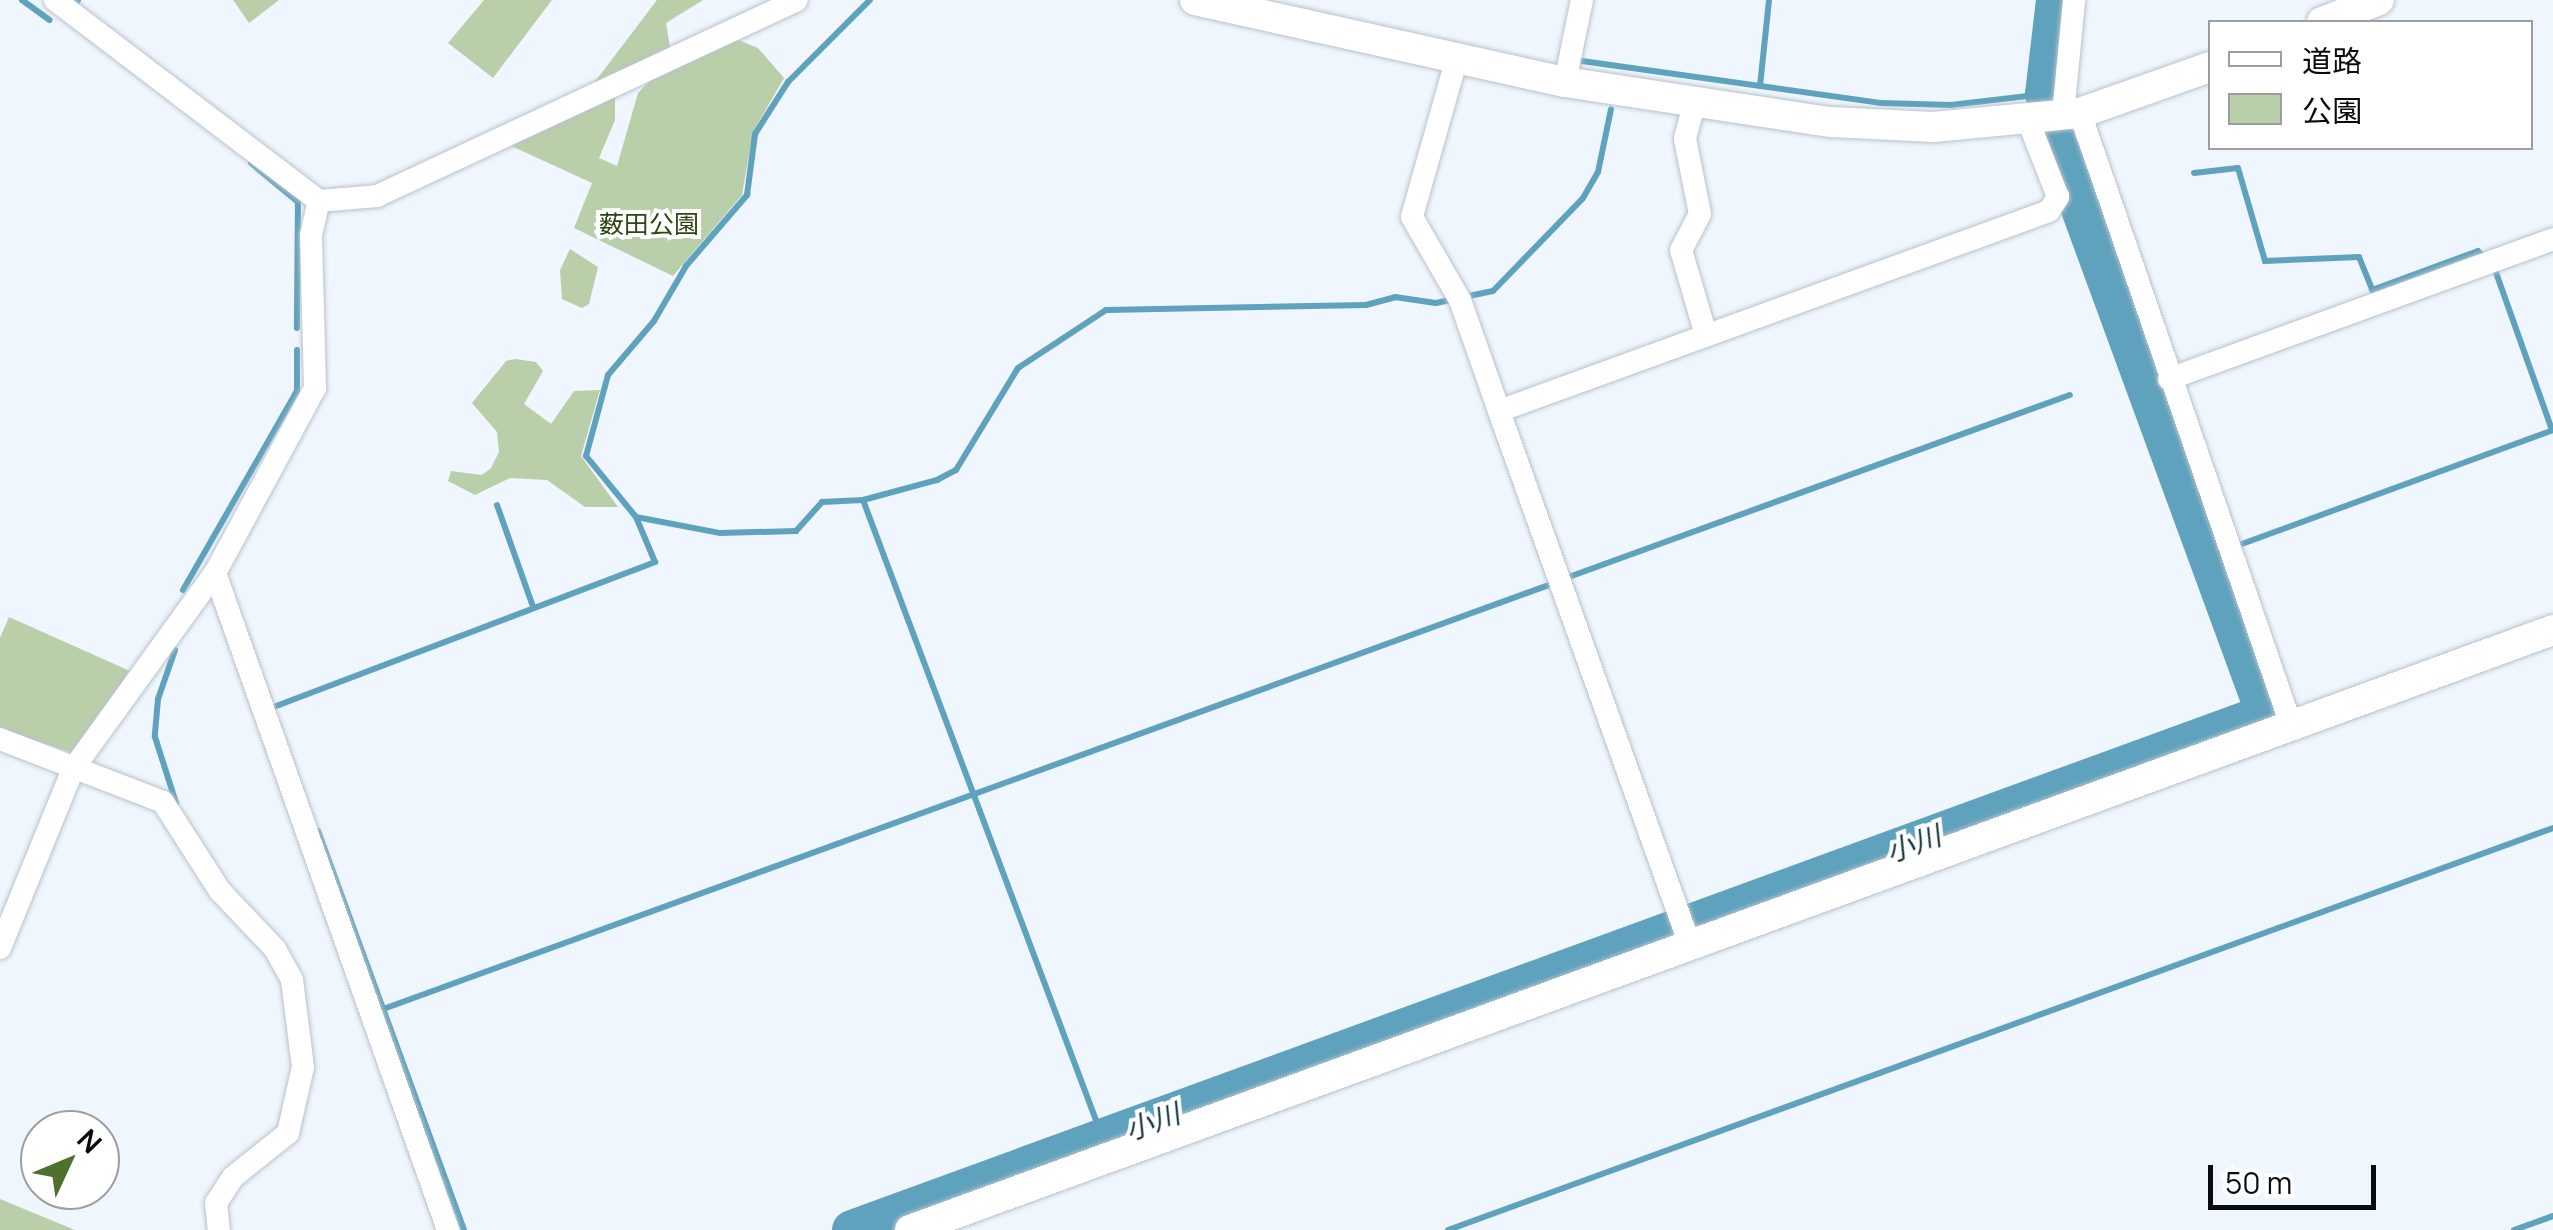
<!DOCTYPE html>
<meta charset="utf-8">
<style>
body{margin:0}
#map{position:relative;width:2553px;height:1230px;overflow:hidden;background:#eff6fe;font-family:Manrope,"Noto Sans JP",sans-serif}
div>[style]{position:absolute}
.green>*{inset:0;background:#b9cfaa}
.stream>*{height:6px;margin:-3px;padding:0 3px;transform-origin:3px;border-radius:3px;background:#5ea2bd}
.river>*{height:40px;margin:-20px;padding:0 20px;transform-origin:20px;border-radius:20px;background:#5ea2bd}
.roads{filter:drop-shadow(0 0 2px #b9c2cb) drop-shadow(0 0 2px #b9c2cb)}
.street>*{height:22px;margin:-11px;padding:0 11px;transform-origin:11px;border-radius:11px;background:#fff}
.secondary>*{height:30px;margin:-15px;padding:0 15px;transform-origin:15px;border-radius:15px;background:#fff}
span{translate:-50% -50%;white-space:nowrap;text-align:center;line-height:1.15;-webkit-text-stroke:8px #fff;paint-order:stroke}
.park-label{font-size:25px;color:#2b470f}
.water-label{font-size:28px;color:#123340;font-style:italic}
.legend{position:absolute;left:2208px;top:20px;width:325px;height:130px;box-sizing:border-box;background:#fff;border:2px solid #9d9e9f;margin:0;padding:12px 18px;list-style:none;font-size:30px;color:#090c0f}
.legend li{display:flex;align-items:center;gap:20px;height:50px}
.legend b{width:50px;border:2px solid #9d9e9f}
.north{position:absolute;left:20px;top:1110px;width:100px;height:100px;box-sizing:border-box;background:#fff;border:2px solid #9d9e9f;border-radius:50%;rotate:46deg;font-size:28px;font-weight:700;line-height:40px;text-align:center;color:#090c0f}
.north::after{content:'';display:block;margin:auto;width:35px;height:45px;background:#4e722c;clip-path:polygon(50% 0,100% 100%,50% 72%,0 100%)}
.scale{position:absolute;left:2208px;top:1165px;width:168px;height:45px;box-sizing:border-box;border:5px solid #090c0f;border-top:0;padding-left:12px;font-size:30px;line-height:35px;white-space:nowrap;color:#090c0f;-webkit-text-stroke:8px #fff;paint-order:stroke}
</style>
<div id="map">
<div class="green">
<i style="clip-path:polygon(233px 0,279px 0,249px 23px)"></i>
<i style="clip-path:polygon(484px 0,552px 0,493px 78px,448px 43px)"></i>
<i style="clip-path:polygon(657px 0,703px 0,666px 23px,670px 47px,663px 54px,591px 87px)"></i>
<i style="clip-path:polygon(733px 38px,758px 48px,784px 78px,753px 132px,742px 195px,673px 276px,574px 228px,592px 183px,507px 144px,615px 96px,615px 120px,599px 158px,617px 166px,638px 93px,654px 76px)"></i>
<i style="clip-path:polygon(570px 249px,598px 267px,589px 304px,582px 308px,562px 299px,560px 270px)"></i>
<i style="clip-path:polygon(515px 359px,536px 362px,543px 371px,524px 404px,551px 424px,574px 391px,600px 390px,581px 456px,618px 507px,585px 507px,547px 480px,510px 478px,475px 495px,448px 481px,451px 471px,482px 475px,491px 468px,499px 452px,497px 432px,472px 403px,506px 361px)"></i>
<i style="clip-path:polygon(9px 617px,130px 671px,73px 753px,0 729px,0 638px)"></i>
<i style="clip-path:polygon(0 1199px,75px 1230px,0 1230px)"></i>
</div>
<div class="stream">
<i style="left:22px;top:0;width:34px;rotate:36deg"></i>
<i style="left:77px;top:2px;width:2px;rotate:-63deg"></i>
<i style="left:1582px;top:61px;width:301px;rotate:8deg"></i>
<i style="left:1880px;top:103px;width:71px;rotate:1.6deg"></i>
<i style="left:1951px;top:105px;width:95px;rotate:-6.7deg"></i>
<i style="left:1760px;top:86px;width:86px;rotate:-84deg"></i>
<i style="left:251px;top:163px;width:61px;rotate:39.7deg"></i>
<i style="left:298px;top:202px;width:126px;rotate:90.5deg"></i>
<i style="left:2194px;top:173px;width:44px;rotate:-6.5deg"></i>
<i style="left:2238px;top:168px;width:97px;rotate:73.8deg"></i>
<i style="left:2265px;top:261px;width:94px;rotate:-2.4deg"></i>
<i style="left:2359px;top:257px;width:35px;rotate:68deg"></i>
<i style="left:2372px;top:290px;width:113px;rotate:-20.2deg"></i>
<i style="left:2478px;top:251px;width:10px;rotate:45deg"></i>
<i style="left:2494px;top:267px;width:173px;rotate:70.4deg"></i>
<i style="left:863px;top:500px;width:683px;rotate:69.41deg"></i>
<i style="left:497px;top:505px;width:105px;rotate:70.5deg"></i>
<i style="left:636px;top:517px;width:86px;rotate:10.8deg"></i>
<i style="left:720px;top:533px;width:76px;rotate:-1.5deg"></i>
<i style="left:796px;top:531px;width:39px;rotate:-48deg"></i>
<i style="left:822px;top:502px;width:41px;rotate:-2.8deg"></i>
<i style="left:863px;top:500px;width:77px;rotate:-15.1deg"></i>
<i style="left:937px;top:480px;width:21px;rotate:-28deg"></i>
<i style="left:956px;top:470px;width:119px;rotate:-58.7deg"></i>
<i style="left:1018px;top:368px;width:105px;rotate:-33.4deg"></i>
<i style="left:1106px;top:310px;width:260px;rotate:-1.1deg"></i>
<i style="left:1366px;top:305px;width:30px;rotate:-15deg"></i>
<i style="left:1395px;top:297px;width:41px;rotate:8.3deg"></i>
<i style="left:1436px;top:303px;width:58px;rotate:-11.9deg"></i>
<i style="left:1493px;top:291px;width:129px;rotate:-45.9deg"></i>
<i style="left:1583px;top:198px;width:30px;rotate:-60deg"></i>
<i style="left:1598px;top:172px;width:64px;rotate:-78.3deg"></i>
<i style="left:2209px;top:556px;width:366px;rotate:-20.1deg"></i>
<i style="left:1566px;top:578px;width:536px;rotate:-19.96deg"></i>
<i style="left:183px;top:590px;width:229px;rotate:-60.2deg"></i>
<i style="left:297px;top:391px;width:41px;rotate:-90deg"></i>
<i style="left:175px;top:650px;width:52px;rotate:109.1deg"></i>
<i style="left:158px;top:699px;width:38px;rotate:95deg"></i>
<i style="left:155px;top:737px;width:69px;rotate:72.3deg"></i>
<i style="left:271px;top:708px;width:411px;rotate:-20.8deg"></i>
<i style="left:655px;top:562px;width:49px;rotate:-112.9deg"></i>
<i style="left:636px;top:517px;width:79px;rotate:-129.3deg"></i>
<i style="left:586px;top:456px;width:84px;rotate:-74.8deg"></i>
<i style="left:608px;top:375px;width:71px;rotate:-49.6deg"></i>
<i style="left:654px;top:321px;width:64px;rotate:-59.8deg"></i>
<i style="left:686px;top:266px;width:94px;rotate:-49.3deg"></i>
<i style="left:747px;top:195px;width:62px;rotate:-82.5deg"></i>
<i style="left:755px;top:134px;width:62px;rotate:-57.6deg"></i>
<i style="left:788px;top:82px;width:116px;rotate:-45deg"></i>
<i style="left:318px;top:831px;width:425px;rotate:69.9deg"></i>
<i style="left:386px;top:1008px;width:1243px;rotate:-19.99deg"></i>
<i style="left:1448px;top:1230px;width:1176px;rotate:-19.99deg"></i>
<i style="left:2514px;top:1230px;width:41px;rotate:-19.7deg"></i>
</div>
<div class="river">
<i style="left:852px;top:1230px;width:1505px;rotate:-20.05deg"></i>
<i style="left:2266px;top:714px;width:610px;rotate:-110.13deg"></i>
<i style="left:2056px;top:141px;width:48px;rotate:-103.2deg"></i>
<i style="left:2045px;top:94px;width:95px;rotate:-83.3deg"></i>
</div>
<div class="roads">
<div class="street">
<i style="left:55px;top:0;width:332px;rotate:37.3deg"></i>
<i style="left:319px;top:201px;width:58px;rotate:-4.9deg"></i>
<i style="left:377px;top:196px;width:463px;rotate:-25deg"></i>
<i style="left:1456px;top:61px;width:162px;rotate:105.8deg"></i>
<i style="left:1412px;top:217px;width:96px;rotate:60deg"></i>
<i style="left:1460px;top:300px;width:118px;rotate:70.6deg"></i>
<i style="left:1499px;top:411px;width:585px;rotate:-19.98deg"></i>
<i style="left:2049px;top:211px;width:17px;rotate:-57deg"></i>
<i style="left:2058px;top:197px;width:85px;rotate:-111.4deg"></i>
<i style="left:1565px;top:82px;width:84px;rotate:-78.3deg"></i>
<i style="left:1695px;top:101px;width:39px;rotate:105deg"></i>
<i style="left:1685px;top:139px;width:76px;rotate:78.7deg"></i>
<i style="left:1700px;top:214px;width:41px;rotate:117.8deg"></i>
<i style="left:1681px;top:250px;width:89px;rotate:73.6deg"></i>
<i style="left:2080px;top:113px;width:647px;rotate:70.98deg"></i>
<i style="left:2063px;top:115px;width:116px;rotate:-84.5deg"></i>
<i style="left:2169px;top:379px;width:409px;rotate:-20deg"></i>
<i style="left:1499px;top:411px;width:570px;rotate:70.33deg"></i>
<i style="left:215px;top:573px;width:697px;rotate:70.47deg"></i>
<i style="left:0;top:739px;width:175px;rotate:21.1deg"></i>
<i style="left:163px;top:802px;width:106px;rotate:57.4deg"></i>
<i style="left:220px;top:891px;width:80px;rotate:46.5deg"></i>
<i style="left:275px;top:949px;width:35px;rotate:61deg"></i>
<i style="left:292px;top:980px;width:88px;rotate:82.8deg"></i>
<i style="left:303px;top:1067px;width:68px;rotate:102.8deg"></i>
<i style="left:288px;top:1133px;width:70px;rotate:141.3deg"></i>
<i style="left:233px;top:1177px;width:31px;rotate:123deg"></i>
<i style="left:216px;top:1203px;width:27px;rotate:84deg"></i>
<i style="left:0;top:948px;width:193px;rotate:-67.8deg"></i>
<i style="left:73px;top:769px;width:242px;rotate:-54.1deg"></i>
<i style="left:215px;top:573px;width:210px;rotate:-61.6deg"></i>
<i style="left:315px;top:388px;width:153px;rotate:-91.5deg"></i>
<i style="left:311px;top:235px;width:35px;rotate:-77deg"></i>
</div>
<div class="secondary">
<i style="left:1195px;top:0;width:379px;rotate:12.5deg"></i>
<i style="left:1565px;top:82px;width:269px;rotate:8.6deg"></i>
<i style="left:1831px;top:122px;width:102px;rotate:2.8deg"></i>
<i style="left:1933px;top:127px;width:148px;rotate:-5.4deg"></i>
<i style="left:2080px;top:113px;width:138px;rotate:-19.5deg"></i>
<i style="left:2322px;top:22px;width:61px;rotate:-21.1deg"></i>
<i style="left:910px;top:1230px;width:1749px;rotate:-20.06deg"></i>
</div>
</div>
<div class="park-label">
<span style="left:649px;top:224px">薮田公園</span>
</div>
<div class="water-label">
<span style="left:1913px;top:843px;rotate:-20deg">小川</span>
<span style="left:1152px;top:1121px;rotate:-20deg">小川</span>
</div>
<ul class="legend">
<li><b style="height:12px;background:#fff"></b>道路</li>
<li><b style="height:28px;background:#b9cfaa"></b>公園</li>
</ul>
<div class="north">N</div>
<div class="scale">50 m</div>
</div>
